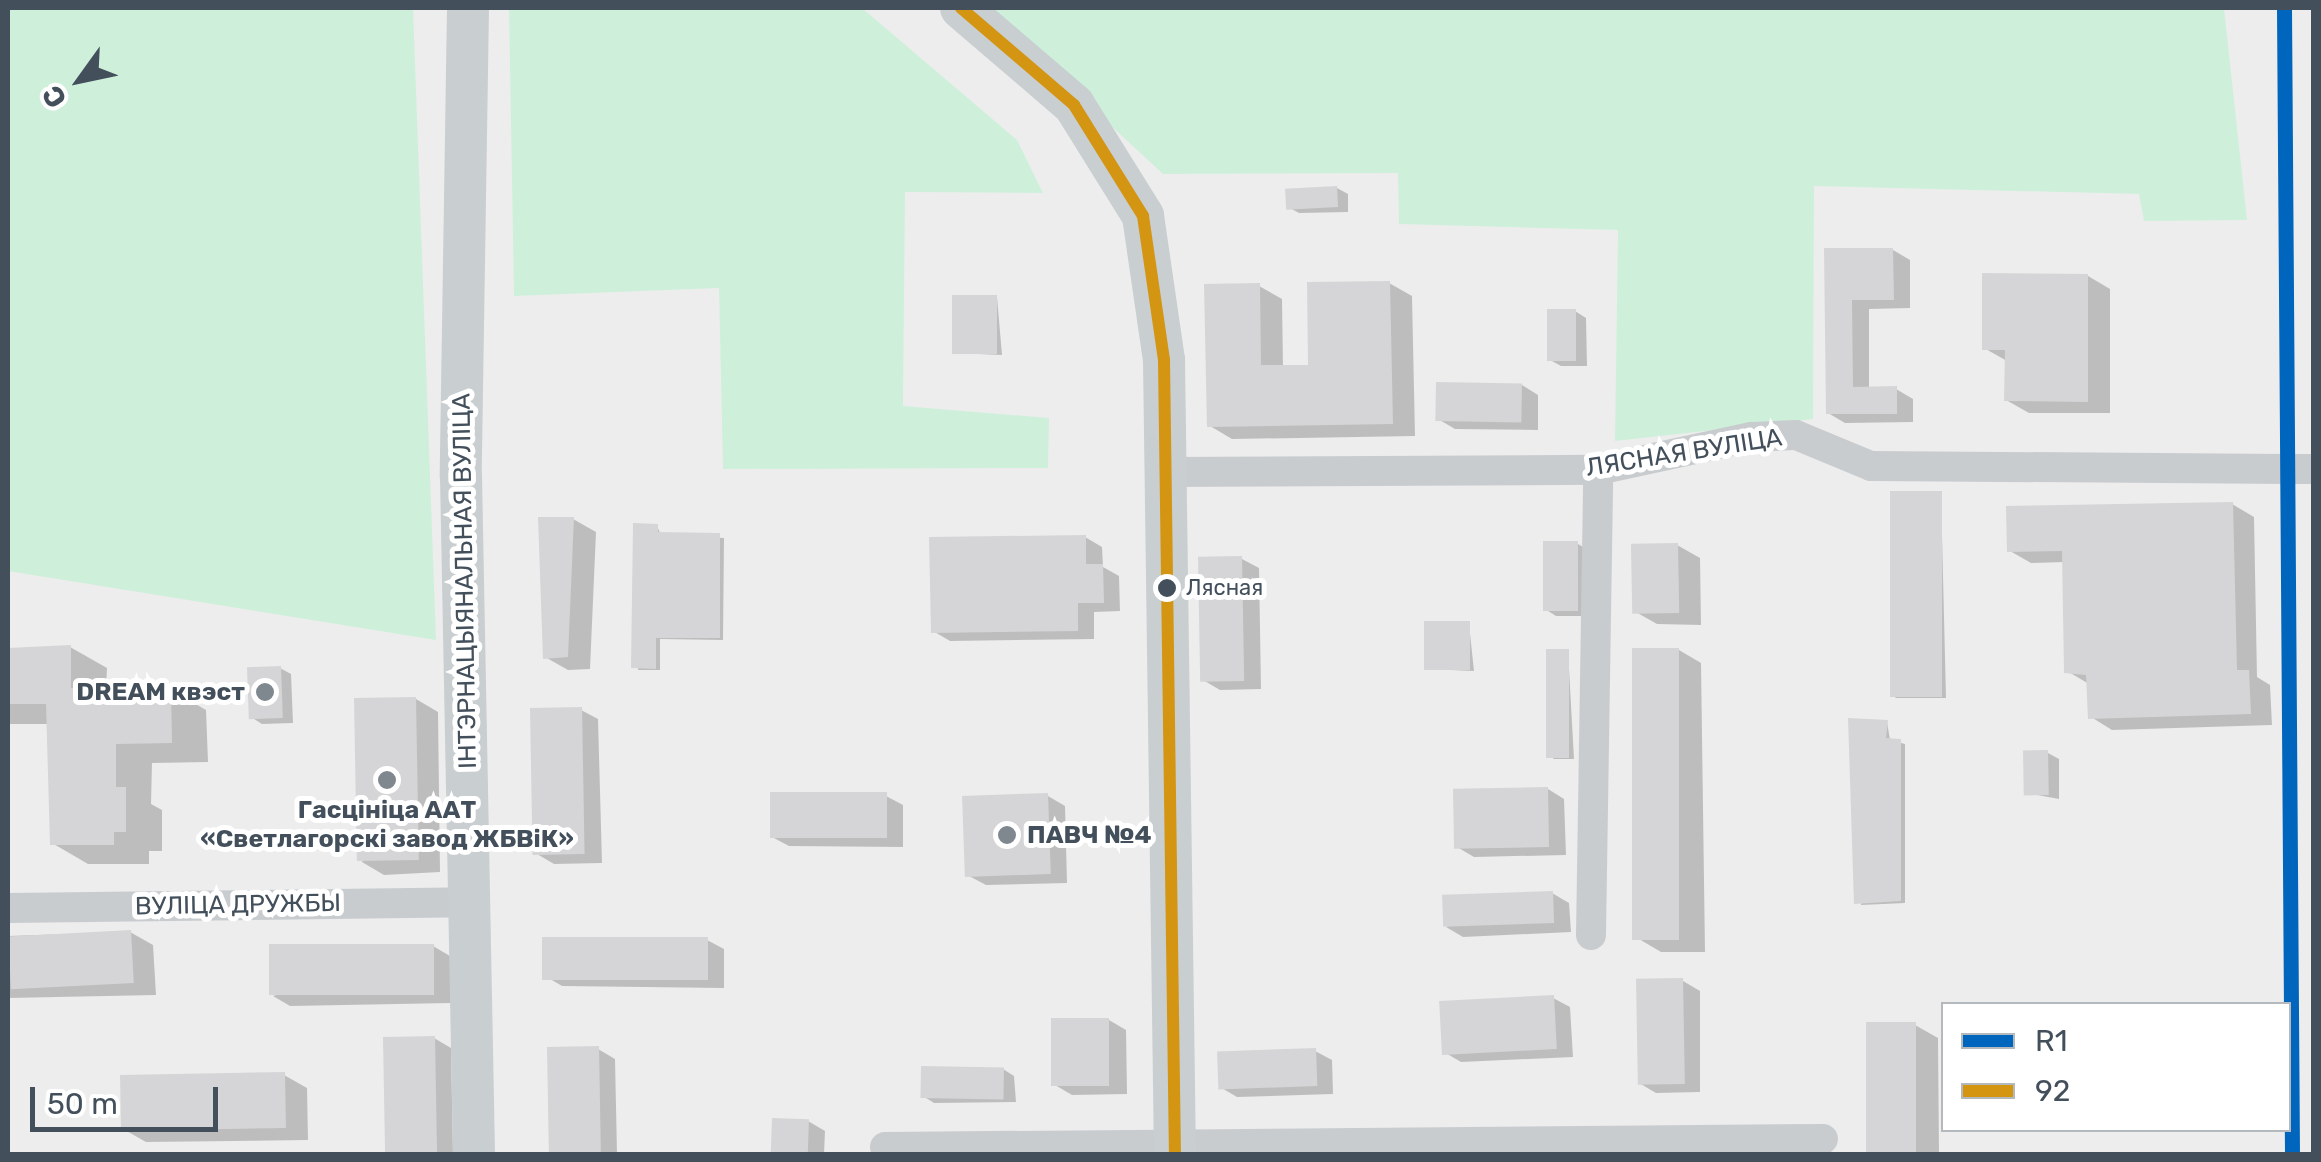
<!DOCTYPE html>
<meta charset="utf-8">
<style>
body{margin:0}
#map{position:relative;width:2321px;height:1162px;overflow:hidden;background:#eeeded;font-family:Rubik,sans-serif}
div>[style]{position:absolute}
.green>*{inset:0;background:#cef0db}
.shadow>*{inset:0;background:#0003}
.building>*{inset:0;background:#d5d5d7;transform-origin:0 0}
.street>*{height:30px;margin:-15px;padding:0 15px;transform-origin:15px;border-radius:15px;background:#c9cccf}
.secondary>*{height:42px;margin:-21px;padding:0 21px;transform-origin:21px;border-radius:21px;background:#c9ced1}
.bus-1>*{height:12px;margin:-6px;padding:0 6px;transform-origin:6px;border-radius:6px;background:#d39512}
.rail-1>*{height:15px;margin:-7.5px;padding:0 7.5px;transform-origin:7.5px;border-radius:7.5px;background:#0065bd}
.dots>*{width:28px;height:28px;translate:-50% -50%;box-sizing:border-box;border:5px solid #fff;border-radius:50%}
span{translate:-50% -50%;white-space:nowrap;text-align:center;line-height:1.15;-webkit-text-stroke:10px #fff;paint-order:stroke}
.bus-label{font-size:22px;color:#43505c}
.left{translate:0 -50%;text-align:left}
.street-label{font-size:25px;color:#43505c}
.poi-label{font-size:25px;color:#43505c;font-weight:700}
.right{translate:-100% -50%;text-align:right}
.frame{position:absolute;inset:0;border:10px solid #43505c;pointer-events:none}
.legend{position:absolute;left:1941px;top:1002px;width:350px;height:130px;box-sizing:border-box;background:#fff;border:2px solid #b4b9be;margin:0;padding:12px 18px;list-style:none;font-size:30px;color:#43505c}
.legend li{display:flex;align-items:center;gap:20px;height:50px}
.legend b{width:50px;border:2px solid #b4b9be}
.north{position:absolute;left:30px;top:30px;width:100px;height:100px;-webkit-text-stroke:8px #fff;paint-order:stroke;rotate:237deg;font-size:28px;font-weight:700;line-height:40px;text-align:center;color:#43505c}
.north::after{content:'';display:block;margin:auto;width:35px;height:45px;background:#43505c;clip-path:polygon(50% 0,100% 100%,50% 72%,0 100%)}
.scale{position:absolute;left:30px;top:1087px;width:188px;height:45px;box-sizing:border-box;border:5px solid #43505c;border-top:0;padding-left:12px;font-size:30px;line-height:35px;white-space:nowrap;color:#43505c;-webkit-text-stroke:8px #fff;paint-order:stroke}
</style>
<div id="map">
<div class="green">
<i style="clip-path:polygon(8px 8px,413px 8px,436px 640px,8px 571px)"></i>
<i style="clip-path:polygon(509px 8px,862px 8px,1017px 140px,1043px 193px,905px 192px,903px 406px,1049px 418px,1048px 468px,723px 469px,719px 288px,514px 296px)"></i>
<i style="clip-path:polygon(984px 8px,2224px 8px,2247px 220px,2144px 221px,2139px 194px,1814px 186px,1813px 419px,1615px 441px,1618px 230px,1399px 224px,1398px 173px,1163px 174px)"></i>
</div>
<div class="shadow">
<i style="clip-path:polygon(1337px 188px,1348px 194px,1348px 212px,1299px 213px,1288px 207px)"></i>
<i style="clip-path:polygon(1893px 250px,1910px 260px,1910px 308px,1869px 309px,1869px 389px,1896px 389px,1913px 399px,1913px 422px,1845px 423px,1828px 413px,1827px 251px)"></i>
<i style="clip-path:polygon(2088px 276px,2110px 289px,2110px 413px,2029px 413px,2006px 400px,2007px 361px,1984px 348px)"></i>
<i style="clip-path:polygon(1389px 283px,1412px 296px,1415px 436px,1232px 439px,1210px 426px,1259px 286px,1282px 299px,1283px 368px,1310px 367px)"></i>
<i style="clip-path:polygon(997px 297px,1002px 355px,955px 353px)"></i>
<i style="clip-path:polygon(1575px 311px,1586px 318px,1587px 366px,1561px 366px,1550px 360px)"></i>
<i style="clip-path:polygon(1522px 385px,1538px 395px,1538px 430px,1455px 429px,1438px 419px)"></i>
<i style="clip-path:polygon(1941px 494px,1946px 698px,1896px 698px,1892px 695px)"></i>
<i style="clip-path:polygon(2313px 496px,2314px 496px,2314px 653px,2312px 652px)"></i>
<i style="clip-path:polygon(2232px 504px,2254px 517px,2257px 677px,2270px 685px,2272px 725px,2112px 730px,2091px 717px,2089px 684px,2067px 671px,2065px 562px,2031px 563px,2010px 551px)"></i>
<i style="clip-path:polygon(573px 519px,596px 532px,590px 669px,568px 670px,545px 657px)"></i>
<i style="clip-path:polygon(657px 526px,661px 535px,724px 538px,723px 640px,660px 639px,660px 670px,638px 670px)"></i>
<i style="clip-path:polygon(1085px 537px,1102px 547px,1103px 567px,1119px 576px,1120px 611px,1094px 612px,1094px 639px,950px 641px,933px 631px)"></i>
<i style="clip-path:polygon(1578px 544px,1588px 550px,1587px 616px,1556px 616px,1545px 609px)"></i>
<i style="clip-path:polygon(1677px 545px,1700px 558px,1701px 625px,1657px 624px,1634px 611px)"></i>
<i style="clip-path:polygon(1242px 559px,1259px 568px,1261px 689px,1220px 690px,1203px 680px)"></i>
<i style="clip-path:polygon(1469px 624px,1474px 671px,1427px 669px)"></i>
<i style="clip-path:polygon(70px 647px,107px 668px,106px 690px,170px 689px,206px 710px,208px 762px,152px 763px,151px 804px,162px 810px,162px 851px,149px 851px,149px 864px,88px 864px,52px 843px,49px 724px,8px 724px,8px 651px)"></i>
<i style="clip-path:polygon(1679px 650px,1701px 663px,1705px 952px,1661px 952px,1639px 939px)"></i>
<i style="clip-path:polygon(1568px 651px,1574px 759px,1554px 759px,1550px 756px)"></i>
<i style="clip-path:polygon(280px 668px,291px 674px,293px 723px,262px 724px,251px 717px)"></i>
<i style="clip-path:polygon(416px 699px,438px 712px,440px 872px,384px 875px,362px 862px)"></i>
<i style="clip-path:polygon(581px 710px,598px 719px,602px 863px,554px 864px,537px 854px)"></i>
<i style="clip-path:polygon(1887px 722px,1890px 740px,1905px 744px,1905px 903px,1861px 905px)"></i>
<i style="clip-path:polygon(2048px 753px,2059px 759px,2059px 799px,2027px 793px)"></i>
<i style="clip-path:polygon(1548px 789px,1564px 799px,1566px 855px,1474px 857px,1457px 847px)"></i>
<i style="clip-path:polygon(886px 796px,903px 805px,903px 847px,789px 846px,772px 837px)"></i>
<i style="clip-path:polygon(1048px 796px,1065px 806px,1067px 883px,986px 885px,969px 876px)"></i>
<i style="clip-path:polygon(1552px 893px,1569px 903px,1571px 932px,1463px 937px,1446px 927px)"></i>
<i style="clip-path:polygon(130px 932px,153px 945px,156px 995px,8px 998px,8px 936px)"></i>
<i style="clip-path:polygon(707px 940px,724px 949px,724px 988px,562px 986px,545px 976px)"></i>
<i style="clip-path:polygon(433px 946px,450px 956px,451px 1003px,290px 1006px,273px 996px)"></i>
<i style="clip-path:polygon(1683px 981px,1700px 991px,1700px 1092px,1656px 1093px,1639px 1083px)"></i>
<i style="clip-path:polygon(1553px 998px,1570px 1007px,1573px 1057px,1461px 1062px,1444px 1052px)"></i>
<i style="clip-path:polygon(1109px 1020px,1126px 1030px,1127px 1094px,1072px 1095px,1055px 1085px)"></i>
<i style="clip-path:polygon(1868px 1025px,1915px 1025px,1938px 1038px,1939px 1154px,1870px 1154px)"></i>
<i style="clip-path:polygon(434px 1038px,451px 1048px,453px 1154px,388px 1154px,386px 1040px)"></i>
<i style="clip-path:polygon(598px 1049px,615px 1059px,617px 1154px,552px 1154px,549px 1051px)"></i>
<i style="clip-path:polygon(1315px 1051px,1332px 1060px,1333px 1094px,1237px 1097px,1220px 1087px)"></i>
<i style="clip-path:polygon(1003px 1069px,1014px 1076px,1016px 1102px,934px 1103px,923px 1096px)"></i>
<i style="clip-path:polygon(284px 1075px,307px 1088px,308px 1140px,146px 1142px,123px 1129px)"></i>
<i style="clip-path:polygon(774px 1120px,808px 1121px,825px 1131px,824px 1154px,774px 1154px)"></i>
</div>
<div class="building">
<i style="left:1337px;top:186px;width:21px;height:52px;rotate:87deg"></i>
<i style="clip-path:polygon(1824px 248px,1893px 248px,1894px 300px,1852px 300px,1853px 387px,1897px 386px,1897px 414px,1826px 414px)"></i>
<i style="clip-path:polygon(1982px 273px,2088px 274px,2088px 402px,2004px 401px,2005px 350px,1982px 350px)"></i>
<i style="clip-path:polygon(1390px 281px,1393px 424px,1207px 427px,1204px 284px,1260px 283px,1261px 365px,1308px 365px,1307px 282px)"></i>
<i style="left:952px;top:295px;width:45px;height:59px"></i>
<i style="left:1547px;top:309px;width:29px;height:52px"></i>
<i style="left:1436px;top:382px;width:86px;height:39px;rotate:1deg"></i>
<i style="left:1890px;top:491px;width:52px;height:206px"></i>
<i style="clip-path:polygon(2233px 502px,2237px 670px,2249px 670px,2251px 714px,2088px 719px,2086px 675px,2064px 673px,2062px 551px,2007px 552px,2006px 506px)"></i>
<i style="clip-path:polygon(538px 517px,574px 517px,568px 657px,543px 659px)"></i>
<i style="clip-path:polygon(633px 523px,658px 524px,658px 532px,720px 533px,720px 638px,656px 638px,656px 669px,631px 668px)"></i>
<i style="clip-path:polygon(1086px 535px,1086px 564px,1103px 564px,1104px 603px,1078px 603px,1078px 631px,931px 633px,929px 537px)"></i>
<i style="left:1543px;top:541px;width:35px;height:70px"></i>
<i style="left:1678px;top:543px;width:70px;height:47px;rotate:89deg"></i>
<i style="left:1242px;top:556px;width:125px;height:44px;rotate:89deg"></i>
<i style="left:1424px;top:621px;width:46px;height:49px"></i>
<i style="clip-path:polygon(71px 645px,71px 688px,171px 686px,172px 743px,116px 744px,116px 787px,126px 787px,126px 832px,114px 832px,114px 845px,50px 845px,46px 704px,8px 704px,8px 648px)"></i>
<i style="left:1632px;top:648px;width:47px;height:292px"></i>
<i style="left:1546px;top:649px;width:23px;height:109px"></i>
<i style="left:281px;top:666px;width:52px;height:34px;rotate:88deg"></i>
<i style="left:416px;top:697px;width:163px;height:62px;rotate:89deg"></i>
<i style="left:582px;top:707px;width:147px;height:52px;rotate:89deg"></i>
<i style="clip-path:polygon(1848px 718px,1888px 720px,1886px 738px,1901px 739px,1901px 901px,1854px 904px)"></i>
<i style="left:2048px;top:750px;width:45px;height:25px;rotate:89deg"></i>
<i style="left:1548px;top:787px;width:60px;height:95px;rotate:89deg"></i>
<i style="left:770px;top:792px;width:117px;height:46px"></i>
<i style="left:1048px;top:793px;width:81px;height:86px;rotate:88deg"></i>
<i style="left:1553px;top:891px;width:32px;height:111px;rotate:88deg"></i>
<i style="left:131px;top:930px;width:53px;height:123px;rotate:87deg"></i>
<i style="left:708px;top:937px;width:43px;height:166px;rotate:90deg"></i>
<i style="left:434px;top:944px;width:51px;height:165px;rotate:90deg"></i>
<i style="left:1683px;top:978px;width:106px;height:47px;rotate:89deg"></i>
<i style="left:1554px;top:995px;width:54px;height:115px;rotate:87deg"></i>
<i style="left:1051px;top:1018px;width:58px;height:68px"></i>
<i style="left:1916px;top:1022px;width:132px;height:50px;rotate:90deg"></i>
<i style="left:435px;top:1036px;width:118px;height:52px;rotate:89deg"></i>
<i style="left:599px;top:1046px;width:108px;height:52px;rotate:89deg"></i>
<i style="left:1316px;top:1048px;width:38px;height:99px;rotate:88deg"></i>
<i style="left:921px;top:1066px;width:83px;height:32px;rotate:1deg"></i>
<i style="left:285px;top:1072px;width:56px;height:165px;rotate:89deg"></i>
<i style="left:772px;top:1118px;width:37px;height:36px;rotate:2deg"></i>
</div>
<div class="street">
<i style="left:1168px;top:472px;width:430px;rotate:-0.3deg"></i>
<i style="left:1598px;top:470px;width:157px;rotate:-12.2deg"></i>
<i style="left:1751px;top:437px;width:45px;rotate:-2.5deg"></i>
<i style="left:1796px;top:435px;width:81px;rotate:22.5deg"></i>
<i style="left:1871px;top:466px;width:443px;rotate:0.4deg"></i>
<i style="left:8px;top:908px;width:461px;rotate:-0.7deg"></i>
<i style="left:1591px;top:935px;width:465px;rotate:-89.1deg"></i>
<i style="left:885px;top:1147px;width:938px;rotate:-0.49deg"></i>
</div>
<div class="secondary">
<i style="left:468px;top:8px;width:468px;rotate:90.9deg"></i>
<i style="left:461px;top:476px;width:678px;rotate:88.9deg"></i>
<i style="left:961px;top:8px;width:149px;rotate:40.6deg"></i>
<i style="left:1074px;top:105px;width:131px;rotate:58.1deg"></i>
<i style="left:1143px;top:216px;width:146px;rotate:81.7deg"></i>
<i style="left:1164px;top:360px;width:794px;rotate:89.21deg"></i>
</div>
<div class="bus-1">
<i style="left:961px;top:8px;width:149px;rotate:40.6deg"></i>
<i style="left:1074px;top:105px;width:131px;rotate:58.1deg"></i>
<i style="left:1143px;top:216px;width:146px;rotate:81.7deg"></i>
<i style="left:1164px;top:360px;width:794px;rotate:89.21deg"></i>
</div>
<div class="rail-1">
<i style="left:2284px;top:8px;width:1146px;rotate:89.6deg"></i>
</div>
<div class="dots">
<i style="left:1167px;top:588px;background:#43505c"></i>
<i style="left:265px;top:692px;background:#7f878f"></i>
<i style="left:387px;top:780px;background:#7f878f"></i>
<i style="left:1007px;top:835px;background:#7f878f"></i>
</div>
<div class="bus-label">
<span class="left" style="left:1186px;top:588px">Лясная</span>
</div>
<div class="street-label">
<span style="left:1684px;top:453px;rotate:-9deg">ЛЯСНАЯ ВУЛІЦА</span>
<span style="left:465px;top:581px;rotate:-91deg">ІНТЭРНАЦЫЯНАЛЬНАЯ ВУЛІЦА</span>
<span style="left:238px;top:905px;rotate:-1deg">ВУЛІЦА ДРУЖБЫ</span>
</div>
<div class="poi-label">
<span class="right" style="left:245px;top:692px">DREAM квэст</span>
<span style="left:387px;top:825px">Гасцініца ААТ<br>«Светлагорскі завод ЖБВіК»</span>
<span class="left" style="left:1027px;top:835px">ПАВЧ №4</span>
</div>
<div class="frame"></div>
<ul class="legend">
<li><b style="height:12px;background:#0065bd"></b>R1</li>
<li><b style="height:12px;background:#d39512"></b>92</li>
</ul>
<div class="north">С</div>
<div class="scale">50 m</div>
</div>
